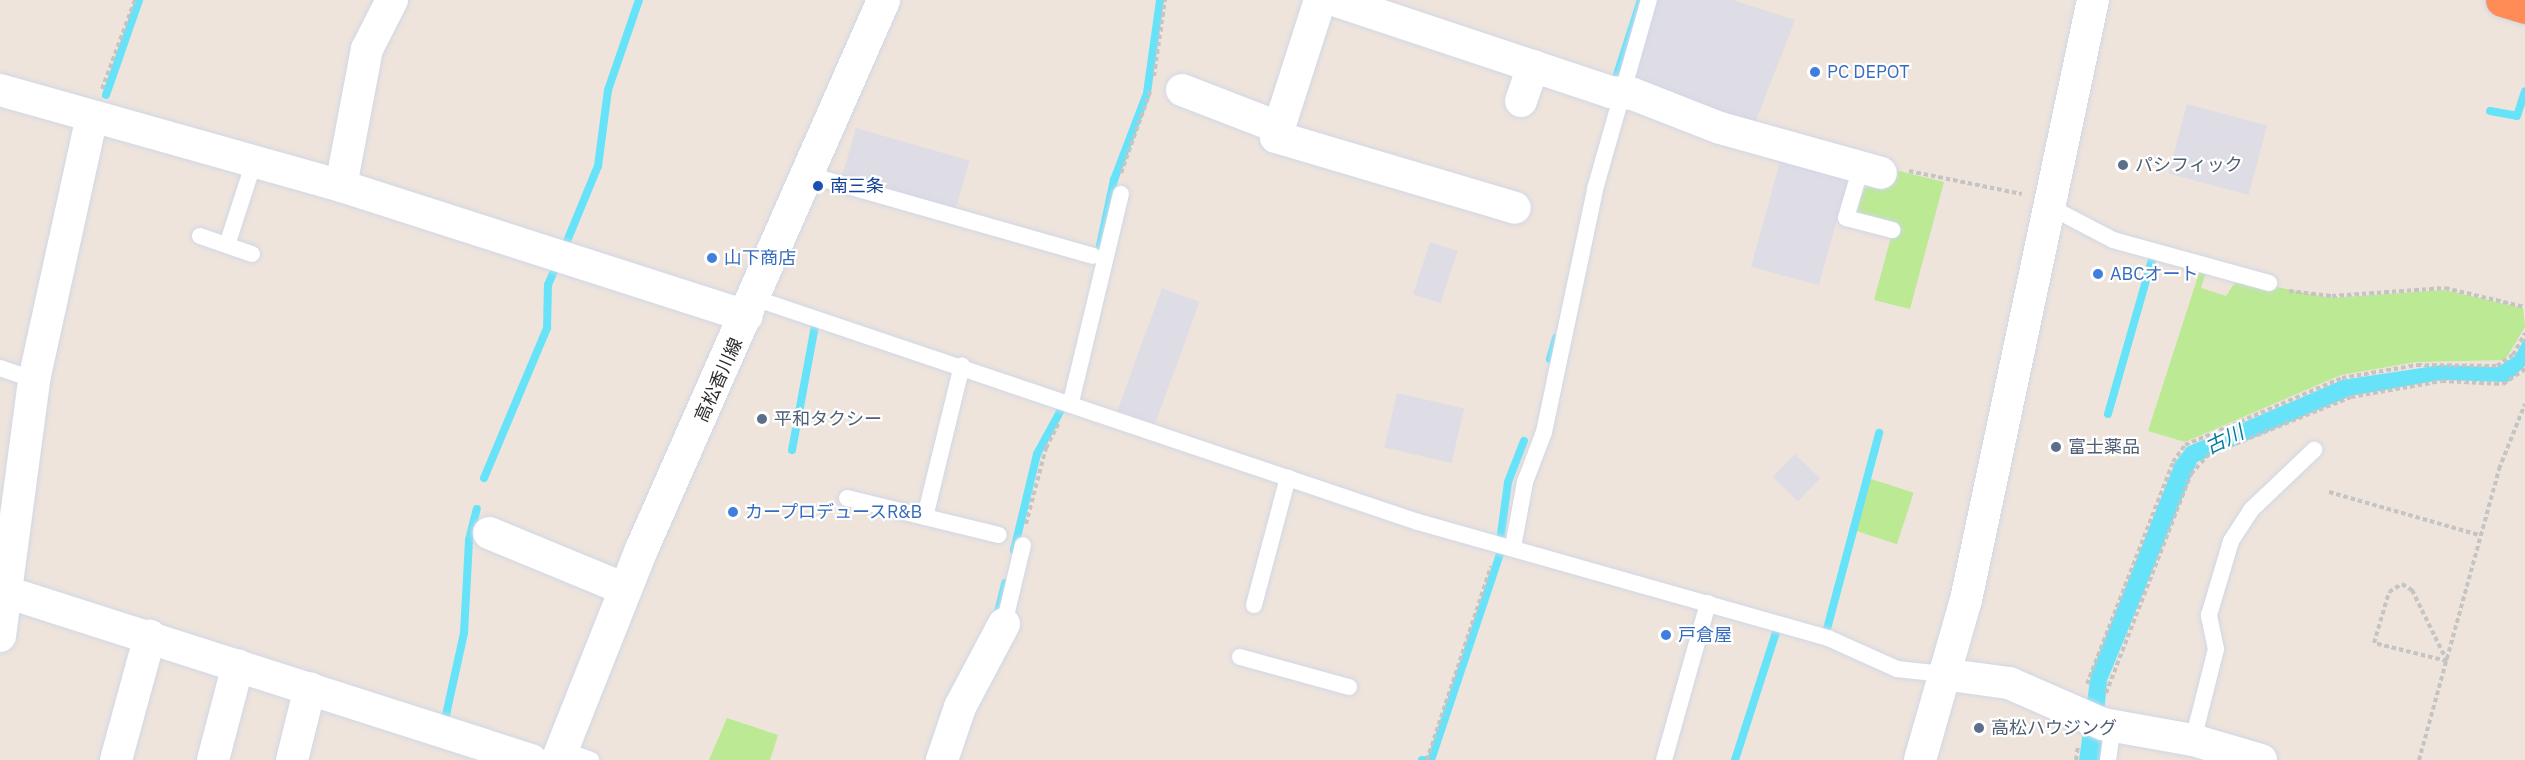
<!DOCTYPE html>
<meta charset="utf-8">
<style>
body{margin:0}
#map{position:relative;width:2525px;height:760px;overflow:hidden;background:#eee4dc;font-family:"IBM Plex Sans","Noto Sans JP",sans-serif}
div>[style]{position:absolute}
.industrial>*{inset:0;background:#dedde6;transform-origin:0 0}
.green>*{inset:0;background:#bbe994;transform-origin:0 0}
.water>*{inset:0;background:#66e3f9}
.stream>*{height:8px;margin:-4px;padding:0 4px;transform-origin:4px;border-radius:4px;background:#66e3f9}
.path>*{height:4px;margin-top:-2px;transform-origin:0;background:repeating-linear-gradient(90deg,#c4c4c4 0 4.5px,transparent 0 7.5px)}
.roads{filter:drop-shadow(0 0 2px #d1d7e5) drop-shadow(0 0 2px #d1d7e5)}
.lane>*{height:16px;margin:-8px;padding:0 8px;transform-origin:8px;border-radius:8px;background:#fff}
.street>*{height:32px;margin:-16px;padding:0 16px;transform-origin:16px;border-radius:16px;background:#fff}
.secondary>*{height:33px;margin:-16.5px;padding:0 16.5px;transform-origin:16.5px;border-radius:16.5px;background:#fff}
.highway>*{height:33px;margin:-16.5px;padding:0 16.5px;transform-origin:16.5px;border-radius:16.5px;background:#ff8b56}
.dots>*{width:16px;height:16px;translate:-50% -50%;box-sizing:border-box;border:3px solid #fff;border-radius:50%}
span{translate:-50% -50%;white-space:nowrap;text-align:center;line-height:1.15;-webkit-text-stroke:4.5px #fff;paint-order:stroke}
.shop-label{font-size:18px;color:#366cbe}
.left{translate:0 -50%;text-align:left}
.service-label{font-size:18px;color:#4e5e75}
.transit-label{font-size:18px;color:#164399}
.street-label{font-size:18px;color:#2b2b2b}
.water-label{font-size:20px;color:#037ca0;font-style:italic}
</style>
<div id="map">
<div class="industrial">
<i style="clip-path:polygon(1654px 0,1733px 0,1795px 20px,1754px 126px,1628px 82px)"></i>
<i style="left:2187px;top:104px;width:83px;height:72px;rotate:15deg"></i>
<i style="left:856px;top:128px;width:118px;height:50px;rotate:16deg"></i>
<i style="clip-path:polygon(1781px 158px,1841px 172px,1847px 183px,1819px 285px,1751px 267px)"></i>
<i style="left:1430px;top:242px;width:29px;height:55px;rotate:18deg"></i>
<i style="left:1162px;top:288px;width:40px;height:130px;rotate:20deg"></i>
<i style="left:1397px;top:393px;width:69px;height:56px;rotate:13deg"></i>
<i style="left:1795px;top:454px;width:35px;height:32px;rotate:44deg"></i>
</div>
<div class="green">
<i style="clip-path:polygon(1891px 169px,1944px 182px,1910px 309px,1874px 300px,1891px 237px,1856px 214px,1864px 189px)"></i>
<i style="clip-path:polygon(2201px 267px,2207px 269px,2201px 288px,2226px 296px,2237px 279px,2331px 298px,2444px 290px,2523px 308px,2525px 327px,2505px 360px,2416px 362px,2341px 375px,2185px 442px,2148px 431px)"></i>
<i style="left:1868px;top:478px;width:48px;height:54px;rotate:18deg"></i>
<i style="clip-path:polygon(727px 718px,778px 735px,770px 760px,709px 760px)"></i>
</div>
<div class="water">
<i style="clip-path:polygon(2525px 338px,2525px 366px,2508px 382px,2441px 380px,2351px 396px,2197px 462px,2107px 681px,2100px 760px,2079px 760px,2091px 673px,2175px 463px,2187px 447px,2342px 380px,2441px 365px,2498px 367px,2515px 356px)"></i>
</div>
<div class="stream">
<i style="left:1614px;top:84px;width:88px;rotate:-72.2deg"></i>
<i style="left:106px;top:95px;width:101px;rotate:-70.8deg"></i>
<i style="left:2490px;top:111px;width:27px;rotate:10deg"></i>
<i style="left:2517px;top:116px;width:26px;rotate:-72deg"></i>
<i style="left:565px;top:246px;width:87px;rotate:-67.6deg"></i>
<i style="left:598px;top:166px;width:77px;rotate:-82.5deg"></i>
<i style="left:608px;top:90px;width:95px;rotate:-71deg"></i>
<i style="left:1098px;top:255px;width:77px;rotate:-78deg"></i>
<i style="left:1114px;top:180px;width:93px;rotate:-69.2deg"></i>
<i style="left:1147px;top:93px;width:94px;rotate:-82deg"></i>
<i style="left:1550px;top:359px;width:22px;rotate:-74deg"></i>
<i style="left:2108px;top:414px;width:164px;rotate:-74.1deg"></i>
<i style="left:792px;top:450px;width:126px;rotate:-79.5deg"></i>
<i style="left:484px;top:478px;width:163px;rotate:-67.2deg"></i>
<i style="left:547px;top:328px;width:43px;rotate:-88.7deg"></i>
<i style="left:548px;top:285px;width:23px;rotate:-67deg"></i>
<i style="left:1501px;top:534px;width:52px;rotate:-82.3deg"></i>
<i style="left:1508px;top:482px;width:44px;rotate:-68.7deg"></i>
<i style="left:1014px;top:550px;width:99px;rotate:-76.5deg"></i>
<i style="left:1037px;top:454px;width:50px;rotate:-61.4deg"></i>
<i style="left:996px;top:620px;width:38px;rotate:-76deg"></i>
<i style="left:1827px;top:629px;width:203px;rotate:-75.1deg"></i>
<i style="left:444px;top:724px;width:93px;rotate:-77.6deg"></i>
<i style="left:464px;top:633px;width:93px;rotate:-86.9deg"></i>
<i style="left:469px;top:540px;width:32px;rotate:-76deg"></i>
<i style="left:1422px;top:760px;width:2px"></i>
<i style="left:1431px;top:760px;width:217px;rotate:-71.5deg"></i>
<i style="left:1735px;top:760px;width:134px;rotate:-72.2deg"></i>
</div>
<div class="path">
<i style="left:1154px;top:76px;width:77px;rotate:-81.8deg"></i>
<i style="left:102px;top:89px;width:95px;rotate:-69.7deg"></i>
<i style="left:1909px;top:171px;width:115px;rotate:11.5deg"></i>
<i style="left:1121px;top:173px;width:89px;rotate:-70.3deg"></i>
<i style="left:2289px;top:291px;width:43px;rotate:6.6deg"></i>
<i style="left:2332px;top:296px;width:113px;rotate:-4deg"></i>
<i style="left:2445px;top:288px;width:82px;rotate:13.4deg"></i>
<i style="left:2329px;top:492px;width:156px;rotate:16deg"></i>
<i style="left:1026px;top:524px;width:79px;rotate:-75.3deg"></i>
<i style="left:1046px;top:448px;width:28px;rotate:-63deg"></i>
<i style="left:2402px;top:584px;width:12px;rotate:31deg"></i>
<i style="left:2412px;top:590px;width:79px;rotate:63.8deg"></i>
<i style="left:2447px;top:661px;width:75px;rotate:-166.1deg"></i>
<i style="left:2374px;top:643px;width:53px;rotate:-73.6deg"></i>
<i style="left:2389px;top:592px;width:15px;rotate:-32deg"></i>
<i style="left:2087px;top:684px;width:238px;rotate:-68.8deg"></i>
<i style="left:2173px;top:462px;width:21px;rotate:-55deg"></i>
<i style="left:2185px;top:445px;width:171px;rotate:-23.1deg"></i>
<i style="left:2342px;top:378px;width:76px;rotate:-9.8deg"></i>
<i style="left:2417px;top:365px;width:80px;rotate:0.7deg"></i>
<i style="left:2497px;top:366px;width:19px;rotate:-35deg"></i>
<i style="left:2513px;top:355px;width:25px;rotate:-61deg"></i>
<i style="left:2106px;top:693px;width:235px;rotate:-68.8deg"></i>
<i style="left:2191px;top:474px;width:25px;rotate:-48deg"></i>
<i style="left:2208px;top:455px;width:154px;rotate:-22.1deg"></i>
<i style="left:2351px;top:397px;width:92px;rotate:-10deg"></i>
<i style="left:2442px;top:381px;width:61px;rotate:2.8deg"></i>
<i style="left:2503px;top:384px;width:27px;rotate:-34deg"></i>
<i style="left:1427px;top:760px;width:204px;rotate:-71.7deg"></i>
<i style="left:2076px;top:760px;width:15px;rotate:-82deg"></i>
<i style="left:2419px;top:760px;width:302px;rotate:-74.6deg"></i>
<i style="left:2499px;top:469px;width:70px;rotate:-68.2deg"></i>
</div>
<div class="roads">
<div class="lane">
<i style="left:1861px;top:167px;width:53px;rotate:106.4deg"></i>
<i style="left:1846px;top:218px;width:48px;rotate:14.6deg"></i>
<i style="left:809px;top:175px;width:295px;rotate:15.9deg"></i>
<i style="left:2050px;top:207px;width:71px;rotate:27.6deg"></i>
<i style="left:2113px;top:240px;width:162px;rotate:15.4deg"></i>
<i style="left:200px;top:236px;width:55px;rotate:19.1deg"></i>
<i style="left:227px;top:245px;width:87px;rotate:-72deg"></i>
<i style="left:754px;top:298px;width:701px;rotate:18.64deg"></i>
<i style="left:1418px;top:522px;width:426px;rotate:15.8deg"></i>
<i style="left:1828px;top:638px;width:76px;rotate:24.2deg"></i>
<i style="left:1897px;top:669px;width:46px;rotate:6.2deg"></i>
<i style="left:0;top:368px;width:36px;rotate:19deg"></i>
<i style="left:1071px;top:402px;width:214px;rotate:-76.5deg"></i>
<i style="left:847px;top:498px;width:156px;rotate:13.7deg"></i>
<i style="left:925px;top:517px;width:156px;rotate:-76.3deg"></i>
<i style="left:1513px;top:547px;width:66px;rotate:-79.5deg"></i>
<i style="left:1525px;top:482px;width:53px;rotate:-69.2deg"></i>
<i style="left:1544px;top:432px;width:248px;rotate:-78.1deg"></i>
<i style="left:1595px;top:189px;width:197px;rotate:-74.1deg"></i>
<i style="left:1254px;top:605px;width:132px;rotate:-75.1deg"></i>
<i style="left:1004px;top:624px;width:81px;rotate:-76.5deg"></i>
<i style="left:1240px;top:657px;width:113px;rotate:15.4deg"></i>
<i style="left:2193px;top:740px;width:94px;rotate:-75.8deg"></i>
<i style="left:2216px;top:649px;width:35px;rotate:-102deg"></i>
<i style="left:2209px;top:615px;width:77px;rotate:-73.4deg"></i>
<i style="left:2231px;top:541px;width:38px;rotate:-57deg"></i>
<i style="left:2252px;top:509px;width:86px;rotate:-43.6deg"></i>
<i style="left:561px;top:749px;width:32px;rotate:20deg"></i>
<i style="left:1664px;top:760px;width:163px;rotate:-74.3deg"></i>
<i style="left:2108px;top:760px;width:34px;rotate:-82deg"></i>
</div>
<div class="street">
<i style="left:1320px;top:0;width:144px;rotate:107.8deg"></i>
<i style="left:1276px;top:137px;width:249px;rotate:16.5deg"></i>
<i style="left:1334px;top:0;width:291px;rotate:18.4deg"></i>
<i style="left:1610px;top:92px;width:23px;rotate:5deg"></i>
<i style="left:1633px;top:94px;width:93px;rotate:21.3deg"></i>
<i style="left:1720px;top:128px;width:167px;rotate:15.6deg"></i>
<i style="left:0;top:90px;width:354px;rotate:15.7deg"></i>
<i style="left:341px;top:186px;width:426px;rotate:17.8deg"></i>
<i style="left:1182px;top:90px;width:103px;rotate:21.1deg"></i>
<i style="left:1521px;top:101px;width:37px;rotate:-71deg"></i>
<i style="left:341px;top:186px;width:139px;rotate:-79.3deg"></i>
<i style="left:367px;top:49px;width:55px;rotate:-63deg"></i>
<i style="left:489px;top:533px;width:147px;rotate:22.4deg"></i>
<i style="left:0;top:590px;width:558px;rotate:17.75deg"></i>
<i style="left:0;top:636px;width:258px;rotate:-82.4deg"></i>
<i style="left:34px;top:380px;width:270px;rotate:-77.6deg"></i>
<i style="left:1943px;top:674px;width:67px;rotate:7.8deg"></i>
<i style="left:2009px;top:683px;width:103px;rotate:23.6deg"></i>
<i style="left:2103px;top:724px;width:91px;rotate:10.1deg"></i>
<i style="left:2193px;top:740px;width:71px;rotate:16.4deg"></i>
<i style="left:116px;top:760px;width:129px;rotate:-74.7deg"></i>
<i style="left:213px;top:760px;width:98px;rotate:-75.3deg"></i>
<i style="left:292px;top:760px;width:74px;rotate:-76deg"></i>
<i style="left:942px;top:760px;width:56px;rotate:-71.2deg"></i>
<i style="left:960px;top:707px;width:94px;rotate:-62.1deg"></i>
<i style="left:1920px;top:760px;width:166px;rotate:-74deg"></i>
<i style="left:1966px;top:600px;width:613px;rotate:-78.05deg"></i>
</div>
<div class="secondary">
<i style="left:557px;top:760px;width:227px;rotate:-68.3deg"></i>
<i style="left:641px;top:549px;width:600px;rotate:-66.21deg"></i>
</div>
<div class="highway">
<i style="left:2502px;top:0;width:24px;rotate:17deg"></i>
</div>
</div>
<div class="dots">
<i style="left:1815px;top:72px;background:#3f7fe0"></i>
<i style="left:2123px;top:165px;background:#5c6f8a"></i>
<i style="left:818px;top:186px;background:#1a4fb4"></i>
<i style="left:712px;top:258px;background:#3f7fe0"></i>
<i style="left:2098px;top:274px;background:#3f7fe0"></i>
<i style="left:762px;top:419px;background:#5c6f8a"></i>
<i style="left:2056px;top:447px;background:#5c6f8a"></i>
<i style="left:733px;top:512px;background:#3f7fe0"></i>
<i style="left:1666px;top:635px;background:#3f7fe0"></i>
<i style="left:1979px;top:728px;background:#5c6f8a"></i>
</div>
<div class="shop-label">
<span class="left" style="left:1827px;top:72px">PC DEPOT</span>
<span class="left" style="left:724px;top:258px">山下商店</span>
<span class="left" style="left:2110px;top:274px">ABCオート</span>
<span class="left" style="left:745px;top:512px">カープロデュースR&amp;B</span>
<span class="left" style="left:1678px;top:635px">戸倉屋</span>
</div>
<div class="service-label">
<span class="left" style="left:2135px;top:165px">パシフィック</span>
<span class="left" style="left:774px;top:419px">平和タクシー</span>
<span class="left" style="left:2068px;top:447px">富士薬品</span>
<span class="left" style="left:1991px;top:728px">高松ハウジング</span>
</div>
<div class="transit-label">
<span class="left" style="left:830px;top:186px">南三条</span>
</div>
<div class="street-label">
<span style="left:719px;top:380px;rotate:-66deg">高松香川線</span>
</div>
<div class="water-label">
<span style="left:2224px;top:439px;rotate:-26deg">古川</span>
</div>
</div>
